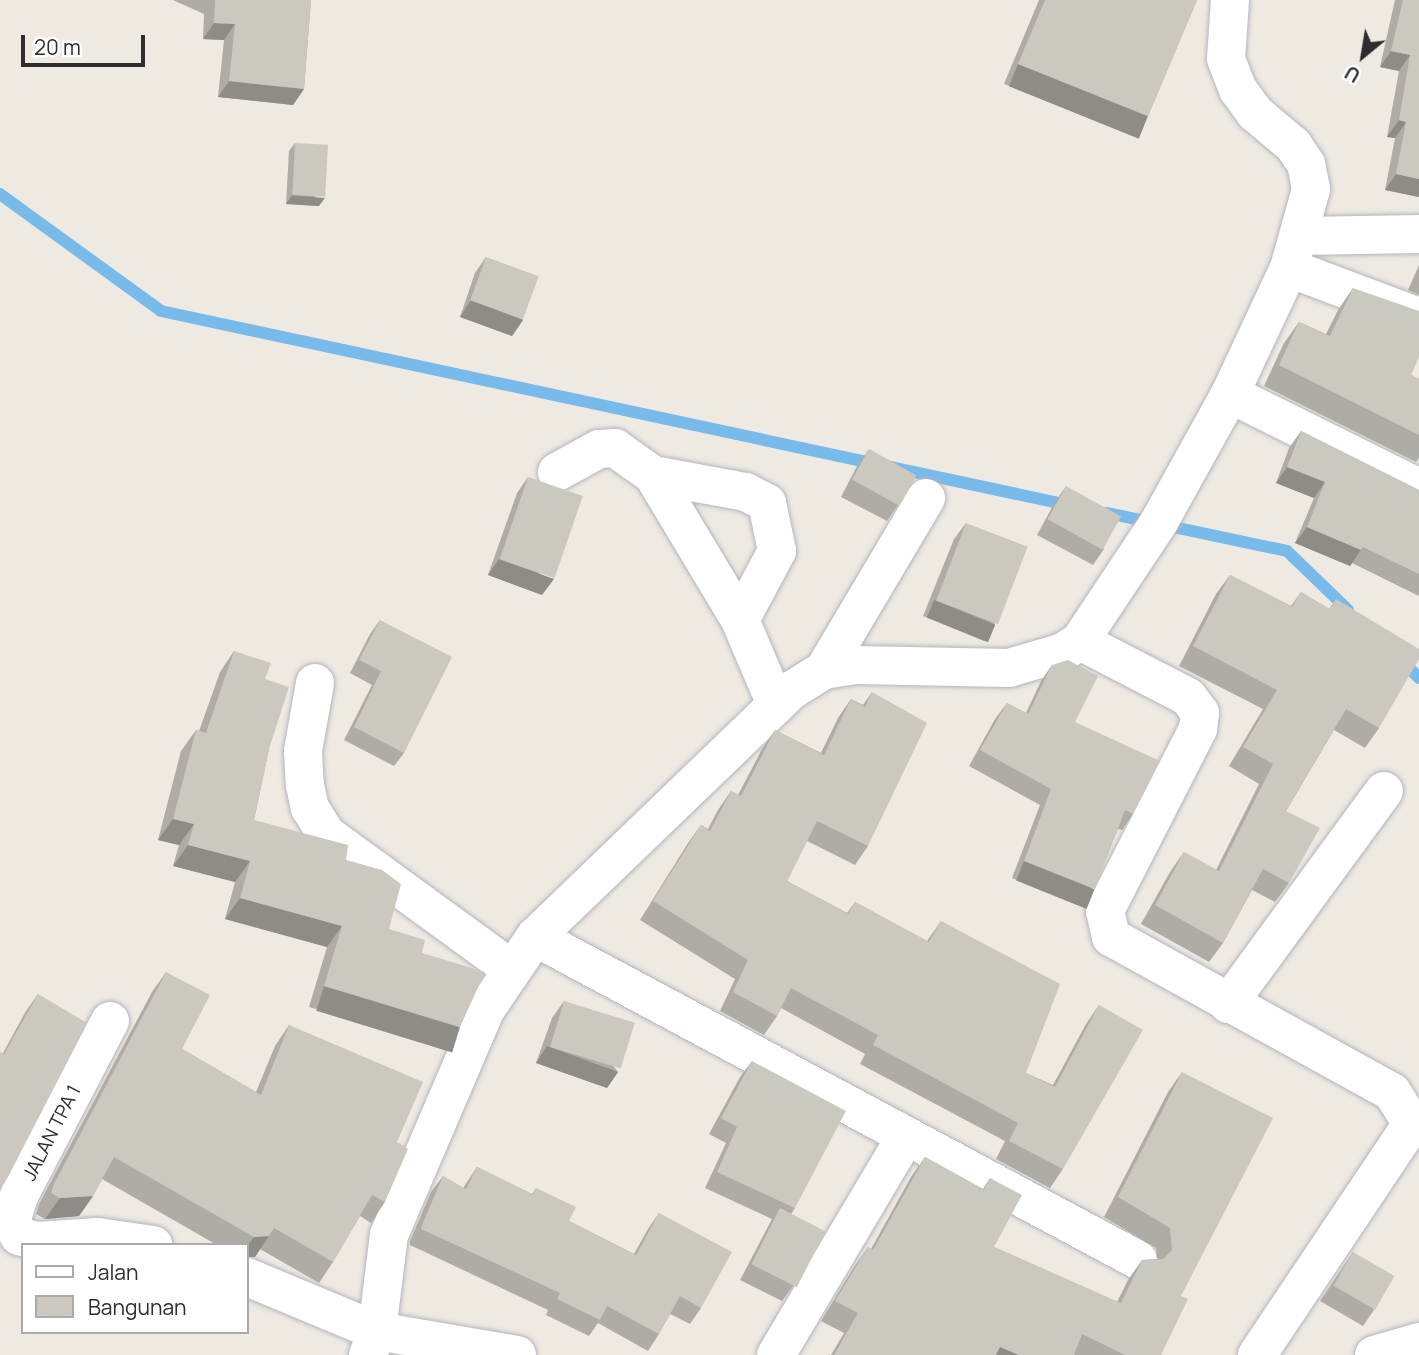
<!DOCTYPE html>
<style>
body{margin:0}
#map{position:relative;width:1419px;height:1355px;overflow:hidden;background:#eeeae1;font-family:Manrope,sans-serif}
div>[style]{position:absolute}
.stream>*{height:12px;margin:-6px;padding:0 6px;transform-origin:6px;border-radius:6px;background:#78bbeb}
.roads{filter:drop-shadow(0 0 2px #b4b4c0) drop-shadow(0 0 2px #b4b4c0)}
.street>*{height:38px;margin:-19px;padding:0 19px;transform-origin:19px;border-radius:19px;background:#fff}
.wall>*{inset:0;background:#aeaca4}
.shaded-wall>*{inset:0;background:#8d8c86;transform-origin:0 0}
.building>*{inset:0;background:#cac8bf;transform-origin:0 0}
span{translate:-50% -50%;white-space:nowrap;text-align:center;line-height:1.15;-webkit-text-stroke:5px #fff;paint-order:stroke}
.street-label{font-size:19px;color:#2d2d2d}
.legend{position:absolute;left:21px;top:1243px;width:228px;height:91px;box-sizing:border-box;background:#fff;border:2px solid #ababab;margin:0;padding:9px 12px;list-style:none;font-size:21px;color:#2d2d2d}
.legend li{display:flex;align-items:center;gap:14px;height:35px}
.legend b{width:35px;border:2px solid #ababab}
.north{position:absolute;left:1328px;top:21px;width:70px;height:70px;-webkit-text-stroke:5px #fff;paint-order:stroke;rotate:210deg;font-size:19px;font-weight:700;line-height:28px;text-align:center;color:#2d2d2d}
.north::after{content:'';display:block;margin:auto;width:24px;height:32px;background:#2d2d2d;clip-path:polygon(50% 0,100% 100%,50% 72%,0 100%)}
.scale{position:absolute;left:21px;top:35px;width:124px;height:32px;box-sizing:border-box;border:4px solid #2d2d2d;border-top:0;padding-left:9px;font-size:21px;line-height:24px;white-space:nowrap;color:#2d2d2d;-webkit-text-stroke:5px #fff;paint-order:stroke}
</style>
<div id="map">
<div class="stream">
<i style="left:0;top:194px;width:199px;rotate:36deg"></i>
<i style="left:161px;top:311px;width:928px;rotate:12.07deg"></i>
<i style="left:1107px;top:513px;width:184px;rotate:11.9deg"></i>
<i style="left:1287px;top:551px;width:85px;rotate:44deg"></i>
<i style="left:1402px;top:661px;width:24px;rotate:45deg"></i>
</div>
<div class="roads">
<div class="street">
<i style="left:1300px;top:236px;width:119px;rotate:-1deg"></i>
<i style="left:1289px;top:268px;width:139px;rotate:20.7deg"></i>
<i style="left:1230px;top:394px;width:211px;rotate:26.4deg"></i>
<i style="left:557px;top:472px;width:48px;rotate:-28.7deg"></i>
<i style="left:599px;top:449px;width:16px;rotate:-4deg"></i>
<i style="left:615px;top:448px;width:47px;rotate:35.4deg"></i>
<i style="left:653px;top:475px;width:169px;rotate:59deg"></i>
<i style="left:740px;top:620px;width:89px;rotate:66.9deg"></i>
<i style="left:653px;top:475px;width:95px;rotate:10.4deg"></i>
<i style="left:746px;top:492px;width:24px;rotate:28deg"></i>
<i style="left:767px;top:503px;width:49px;rotate:78.2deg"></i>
<i style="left:777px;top:551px;width:78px;rotate:118.2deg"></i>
<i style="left:1080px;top:641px;width:122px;rotate:27.4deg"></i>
<i style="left:1188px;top:697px;width:20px;rotate:53deg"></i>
<i style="left:1200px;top:713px;width:16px;rotate:97deg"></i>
<i style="left:1198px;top:729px;width:204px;rotate:117.1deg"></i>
<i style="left:1105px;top:911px;width:27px;rotate:77deg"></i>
<i style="left:1111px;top:937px;width:321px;rotate:28.9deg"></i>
<i style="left:1392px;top:1092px;width:32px;rotate:58deg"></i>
<i style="left:1409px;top:1119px;width:12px;rotate:99deg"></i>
<i style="left:1407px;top:1131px;width:270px;rotate:123.8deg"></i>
<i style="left:824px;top:670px;width:200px;rotate:-59.3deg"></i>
<i style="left:315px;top:683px;width:69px;rotate:100deg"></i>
<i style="left:303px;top:751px;width:34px;rotate:87deg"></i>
<i style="left:305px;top:785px;width:24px;rotate:78deg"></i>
<i style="left:310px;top:808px;width:31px;rotate:58deg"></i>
<i style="left:326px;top:834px;width:229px;rotate:36.1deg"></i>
<i style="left:535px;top:937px;width:684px;rotate:28.18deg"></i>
<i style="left:1228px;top:1004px;width:264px;rotate:-53.8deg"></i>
<i style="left:110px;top:1021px;width:197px;rotate:117.5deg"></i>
<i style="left:19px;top:1196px;width:27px;rotate:107deg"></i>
<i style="left:11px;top:1222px;width:16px;rotate:60deg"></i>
<i style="left:19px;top:1236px;width:19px;rotate:16deg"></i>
<i style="left:37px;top:1241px;width:61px;rotate:-3.8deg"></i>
<i style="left:98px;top:1237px;width:56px;rotate:8.3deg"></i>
<i style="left:247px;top:1277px;width:141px;rotate:22.6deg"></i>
<i style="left:377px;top:1331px;width:142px;rotate:9.7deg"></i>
<i style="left:368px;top:1355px;width:26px;rotate:-69deg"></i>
<i style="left:377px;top:1331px;width:97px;rotate:-82.9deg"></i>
<i style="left:389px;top:1235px;width:246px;rotate:-66.8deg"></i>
<i style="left:486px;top:1009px;width:87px;rotate:-55.8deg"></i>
<i style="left:535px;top:937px;width:356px;rotate:-43.9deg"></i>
<i style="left:792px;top:690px;width:38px;rotate:-32deg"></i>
<i style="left:824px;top:670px;width:32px;rotate:-9deg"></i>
<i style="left:856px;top:665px;width:153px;rotate:1.1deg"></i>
<i style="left:1009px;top:668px;width:56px;rotate:-16.5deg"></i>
<i style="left:1063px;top:652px;width:20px;rotate:-33deg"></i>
<i style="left:1080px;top:641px;width:143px;rotate:-56.4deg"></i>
<i style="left:1159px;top:522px;width:146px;rotate:-61deg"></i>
<i style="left:1230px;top:394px;width:139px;rotate:-64.9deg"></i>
<i style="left:1289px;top:268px;width:82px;rotate:-74.4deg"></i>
<i style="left:1311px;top:189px;width:25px;rotate:-101deg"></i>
<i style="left:1306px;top:164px;width:23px;rotate:-124deg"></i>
<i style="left:1293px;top:145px;width:50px;rotate:-139.9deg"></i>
<i style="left:1255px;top:113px;width:29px;rotate:-126deg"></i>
<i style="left:1238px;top:90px;width:33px;rotate:-111deg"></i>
<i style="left:1226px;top:59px;width:59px;rotate:-86.1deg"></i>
<i style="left:776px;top:1355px;width:251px;rotate:-59.3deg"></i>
<i style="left:1374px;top:1355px;width:47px;rotate:-16.1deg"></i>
</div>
</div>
<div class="wall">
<i style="clip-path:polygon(173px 0,311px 0,304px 89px,293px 105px,218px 97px,224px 40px,203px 39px,204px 14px)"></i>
<i style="clip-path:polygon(1039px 0,1197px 0,1148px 116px,1134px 136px,1004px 84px)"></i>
<i style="clip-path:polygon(1395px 0,1419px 0,1419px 197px,1385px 190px,1395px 138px,1387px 137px,1399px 71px,1380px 67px)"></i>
<i style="clip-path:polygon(295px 143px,319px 206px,286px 204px,289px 151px)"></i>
<i style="clip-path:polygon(486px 257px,523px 320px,512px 336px,460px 317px,475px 273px)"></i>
<i style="clip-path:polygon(1419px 265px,1419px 295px,1408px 290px)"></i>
<i style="clip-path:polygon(1353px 288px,1411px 375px,1419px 379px,1419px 458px,1416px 462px,1264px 386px,1284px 343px,1299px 322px,1326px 334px,1338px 310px)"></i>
<i style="clip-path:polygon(1301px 431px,1419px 490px,1419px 596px,1352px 563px,1350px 566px,1295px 543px,1314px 498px,1276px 483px,1289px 448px)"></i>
<i style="clip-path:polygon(869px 449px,898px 505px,887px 521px,841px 497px,857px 466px)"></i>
<i style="clip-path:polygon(528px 477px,542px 595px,488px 575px,517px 493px)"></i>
<i style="clip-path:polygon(1066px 486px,1104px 549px,1093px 565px,1037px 535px,1055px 502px)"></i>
<i style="clip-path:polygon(966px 523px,995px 625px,984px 641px,923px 616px,954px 539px)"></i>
<i style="clip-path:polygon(1230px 575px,1291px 606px,1301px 592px,1329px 609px,1336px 599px,1379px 728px,1365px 748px,1334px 730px,1286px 811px,1289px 883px,1275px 902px,1252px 890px,1223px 943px,1209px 962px,1141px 924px,1170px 872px,1184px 852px,1216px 870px,1259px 784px,1229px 766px,1263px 709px,1179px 666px,1216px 594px)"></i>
<i style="clip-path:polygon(380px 620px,404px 753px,394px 766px,344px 740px,372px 685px,350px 673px,370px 634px)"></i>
<i style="clip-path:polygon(234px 651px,265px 679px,269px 749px,254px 820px,346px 860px,389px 929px,422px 953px,460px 1027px,445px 1048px,309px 1007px,327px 947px,225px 919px,235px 882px,173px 866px,179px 845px,158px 840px,181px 751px,196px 730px,199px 731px,220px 672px)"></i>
<i style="clip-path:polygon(1052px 665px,1075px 722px,1133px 814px,1122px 830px,1118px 829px,1084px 906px,1012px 878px,1040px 805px,969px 766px,995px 719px,1007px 703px,1026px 713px,1041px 681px)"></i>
<i style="clip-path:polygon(872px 692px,868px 846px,855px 865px,807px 841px,787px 881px,847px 913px,855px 902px,927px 941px,941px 921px,1026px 1073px,1053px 1085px,1086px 1024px,1099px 1005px,1063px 1169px,1050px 1188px,996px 1159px,1005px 1141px,860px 1064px,865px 1054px,781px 1008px,777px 1016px,764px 1035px,720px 1011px,735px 979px,640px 920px,688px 843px,701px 825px,708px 829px,718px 810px,731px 791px,738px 795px,762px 749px,775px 730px,821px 753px,838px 718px,851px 699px,863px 705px)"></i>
<i style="clip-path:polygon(166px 972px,182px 1049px,256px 1092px,275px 1046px,289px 1025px,397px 1142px,385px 1202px,371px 1223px,360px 1216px,333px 1262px,319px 1283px,260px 1249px,255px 1257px,247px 1257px,247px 1245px,217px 1245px,102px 1179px,93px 1196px,79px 1216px,45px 1219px,36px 1214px,39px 1204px,152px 992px)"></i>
<i style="clip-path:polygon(38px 994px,0 1189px,3px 1053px,26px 1011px)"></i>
<i style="clip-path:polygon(564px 1001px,618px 1072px,607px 1088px,536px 1063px,552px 1018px)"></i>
<i style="clip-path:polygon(752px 1061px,795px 1208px,791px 1214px,794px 1285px,782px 1301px,740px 1280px,772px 1219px,705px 1188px,726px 1143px,709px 1134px,740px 1077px)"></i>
<i style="clip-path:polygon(1182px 1072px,1181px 1296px,1161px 1355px,831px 1355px,844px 1333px,821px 1321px,854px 1267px,868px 1247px,871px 1249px,911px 1177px,925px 1157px,983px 1189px,990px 1178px,994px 1247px,1117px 1302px,1128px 1280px,1142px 1260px,1157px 1259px,1156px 1248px,1104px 1217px,1168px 1092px)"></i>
<i style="clip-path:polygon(477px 1167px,532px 1194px,536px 1188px,569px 1221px,634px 1254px,648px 1229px,659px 1213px,701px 1308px,690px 1324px,670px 1314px,659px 1334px,648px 1351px,598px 1323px,589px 1336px,546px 1315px,548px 1310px,410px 1245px,410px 1241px,431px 1192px,443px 1176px,463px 1188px)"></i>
<i style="clip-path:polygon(1353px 1252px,1374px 1310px,1363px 1326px,1320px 1301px)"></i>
</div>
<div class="shaded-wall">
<i style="clip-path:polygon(214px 23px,235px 24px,224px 40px,203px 39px)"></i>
<i style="clip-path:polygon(1391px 51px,1410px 55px,1399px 71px,1380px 67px)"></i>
<i style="left:1018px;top:64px;width:140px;height:24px;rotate:22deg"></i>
<i style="clip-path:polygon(229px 81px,304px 89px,293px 105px,218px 97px)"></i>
<i style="clip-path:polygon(1399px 120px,1406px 122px,1395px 138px,1387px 137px)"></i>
<i style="clip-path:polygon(1396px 174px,1419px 179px,1419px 197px,1385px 190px)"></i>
<i style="clip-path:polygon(292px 195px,325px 198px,319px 206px,286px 204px)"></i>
<i style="clip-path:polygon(471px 300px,523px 320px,512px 336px,460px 317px)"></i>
<i style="clip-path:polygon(1287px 467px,1325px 482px,1314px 498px,1276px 483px)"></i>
<i style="clip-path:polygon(1307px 527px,1361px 550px,1350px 566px,1295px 543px)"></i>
<i style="clip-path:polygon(499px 559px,554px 579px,542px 595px,488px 575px)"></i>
<i style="left:934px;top:600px;width:66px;height:19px;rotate:22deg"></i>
<i style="clip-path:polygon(173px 819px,194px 824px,179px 845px,158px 840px)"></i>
<i style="clip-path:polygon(188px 845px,250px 861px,235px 882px,173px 866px)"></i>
<i style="left:1024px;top:861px;width:76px;height:21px;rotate:22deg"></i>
<i style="clip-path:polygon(240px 898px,342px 926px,327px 947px,225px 919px)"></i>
<i style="left:324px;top:986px;width:142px;height:26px;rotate:17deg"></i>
<i style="clip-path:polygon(547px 1046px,618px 1072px,607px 1088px,536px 1063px)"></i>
<i style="clip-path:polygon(93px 1196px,79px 1216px,45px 1219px,60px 1198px)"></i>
<i style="clip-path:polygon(269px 1236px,255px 1257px,247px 1257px,247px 1246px,254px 1237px)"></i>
<i style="clip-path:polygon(1000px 1347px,1019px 1355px,995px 1355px)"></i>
</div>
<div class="building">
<i style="clip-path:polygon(215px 0,311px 0,304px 89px,229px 81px,235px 24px,214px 23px)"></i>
<i style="clip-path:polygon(1045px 0,1197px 0,1148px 116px,1018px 64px)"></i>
<i style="clip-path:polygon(1403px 0,1419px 0,1419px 179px,1396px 174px,1406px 122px,1399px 120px,1410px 55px,1391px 51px)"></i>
<i style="left:295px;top:143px;width:33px;height:52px;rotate:3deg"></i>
<i style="left:486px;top:257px;width:56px;height:46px;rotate:20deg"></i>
<i style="clip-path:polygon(1353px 288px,1419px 311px,1419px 357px,1411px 375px,1419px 379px,1419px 435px,1279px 365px,1299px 322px,1330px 336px)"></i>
<i style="clip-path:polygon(1301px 431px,1419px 490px,1419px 574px,1363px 547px,1361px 550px,1307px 527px,1325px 482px,1287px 467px)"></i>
<i style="left:869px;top:449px;width:54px;height:35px;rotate:29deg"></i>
<i style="left:528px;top:477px;width:58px;height:87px;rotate:19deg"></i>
<i style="left:1066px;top:486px;width:63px;height:38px;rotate:29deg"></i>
<i style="left:966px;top:523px;width:66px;height:83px;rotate:21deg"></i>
<i style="clip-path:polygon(1230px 575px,1292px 607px,1301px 592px,1330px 609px,1336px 599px,1419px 649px,1419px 659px,1379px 728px,1346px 709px,1286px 811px,1320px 828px,1289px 883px,1263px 869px,1223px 943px,1155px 905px,1184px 852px,1219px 871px,1273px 764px,1243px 747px,1277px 690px,1193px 646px)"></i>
<i style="clip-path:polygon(380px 620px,452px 657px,404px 753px,354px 727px,381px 671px,359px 660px)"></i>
<i style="clip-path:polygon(234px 651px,271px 663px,265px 679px,289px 687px,269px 749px,254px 820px,348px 845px,346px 860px,382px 870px,401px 884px,389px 929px,425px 940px,422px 953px,485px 972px,460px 1027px,324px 986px,342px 926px,240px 898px,250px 861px,188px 845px,194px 824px,173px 819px,196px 730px,206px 733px)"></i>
<i style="clip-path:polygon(1068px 660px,1098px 676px,1075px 722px,1160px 761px,1133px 814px,1125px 810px,1095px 889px,1024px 861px,1051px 789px,980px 750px,1007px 703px,1028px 714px,1052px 665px)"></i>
<i style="clip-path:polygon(872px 692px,927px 723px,868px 846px,817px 821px,787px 881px,848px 914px,855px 902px,929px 942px,941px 921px,1060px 984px,1026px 1073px,1055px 1087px,1099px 1005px,1143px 1030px,1063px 1169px,1009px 1141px,1018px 1123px,873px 1045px,878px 1035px,791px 988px,777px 1016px,733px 992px,748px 960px,653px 901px,701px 825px,710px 831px,731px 791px,741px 796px,775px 730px,824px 755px,851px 699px,865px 707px)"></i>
<i style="clip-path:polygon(166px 972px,210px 995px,182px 1049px,261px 1095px,289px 1025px,423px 1082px,397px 1142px,408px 1149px,385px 1202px,372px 1195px,333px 1262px,274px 1228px,269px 1236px,254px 1237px,114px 1157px,93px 1196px,60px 1198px,51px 1193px,54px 1184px)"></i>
<i style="clip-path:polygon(38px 994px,87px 1023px,8px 1177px,0 1188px,0 1052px,4px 1054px)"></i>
<i style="left:564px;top:1001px;width:74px;height:48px;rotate:17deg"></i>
<i style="clip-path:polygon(752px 1061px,846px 1111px,795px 1208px,717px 1172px,737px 1127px,721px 1118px)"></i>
<i style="clip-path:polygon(1182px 1072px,1273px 1118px,1181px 1296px,1188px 1299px,1161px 1355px,1125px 1355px,1082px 1334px,1074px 1355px,1019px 1355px,1000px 1347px,996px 1355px,834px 1355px,858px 1313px,835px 1301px,868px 1247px,873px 1250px,925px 1157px,984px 1190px,990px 1178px,1022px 1195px,994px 1247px,1121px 1303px,1142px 1260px,1163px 1259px,1172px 1250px,1170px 1228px,1118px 1197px)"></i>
<i style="clip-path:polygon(477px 1167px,533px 1195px,536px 1188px,576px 1207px,569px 1221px,636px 1255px,659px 1213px,732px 1252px,701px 1308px,680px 1296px,659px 1334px,607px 1306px,600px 1320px,557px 1299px,560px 1293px,421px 1229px,422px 1225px,443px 1176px,466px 1189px)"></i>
<i style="left:780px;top:1208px;width:51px;height:63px;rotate:27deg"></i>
<i style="left:1353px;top:1252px;width:48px;height:39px;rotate:30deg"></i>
</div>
<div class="street-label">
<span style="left:52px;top:1133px;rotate:-63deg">JALAN TPA 1</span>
</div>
<ul class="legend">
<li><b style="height:9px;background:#fff"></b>Jalan</li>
<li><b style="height:19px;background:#cac8bf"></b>Bangunan</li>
</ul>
<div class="north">U</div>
<div class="scale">20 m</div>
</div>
